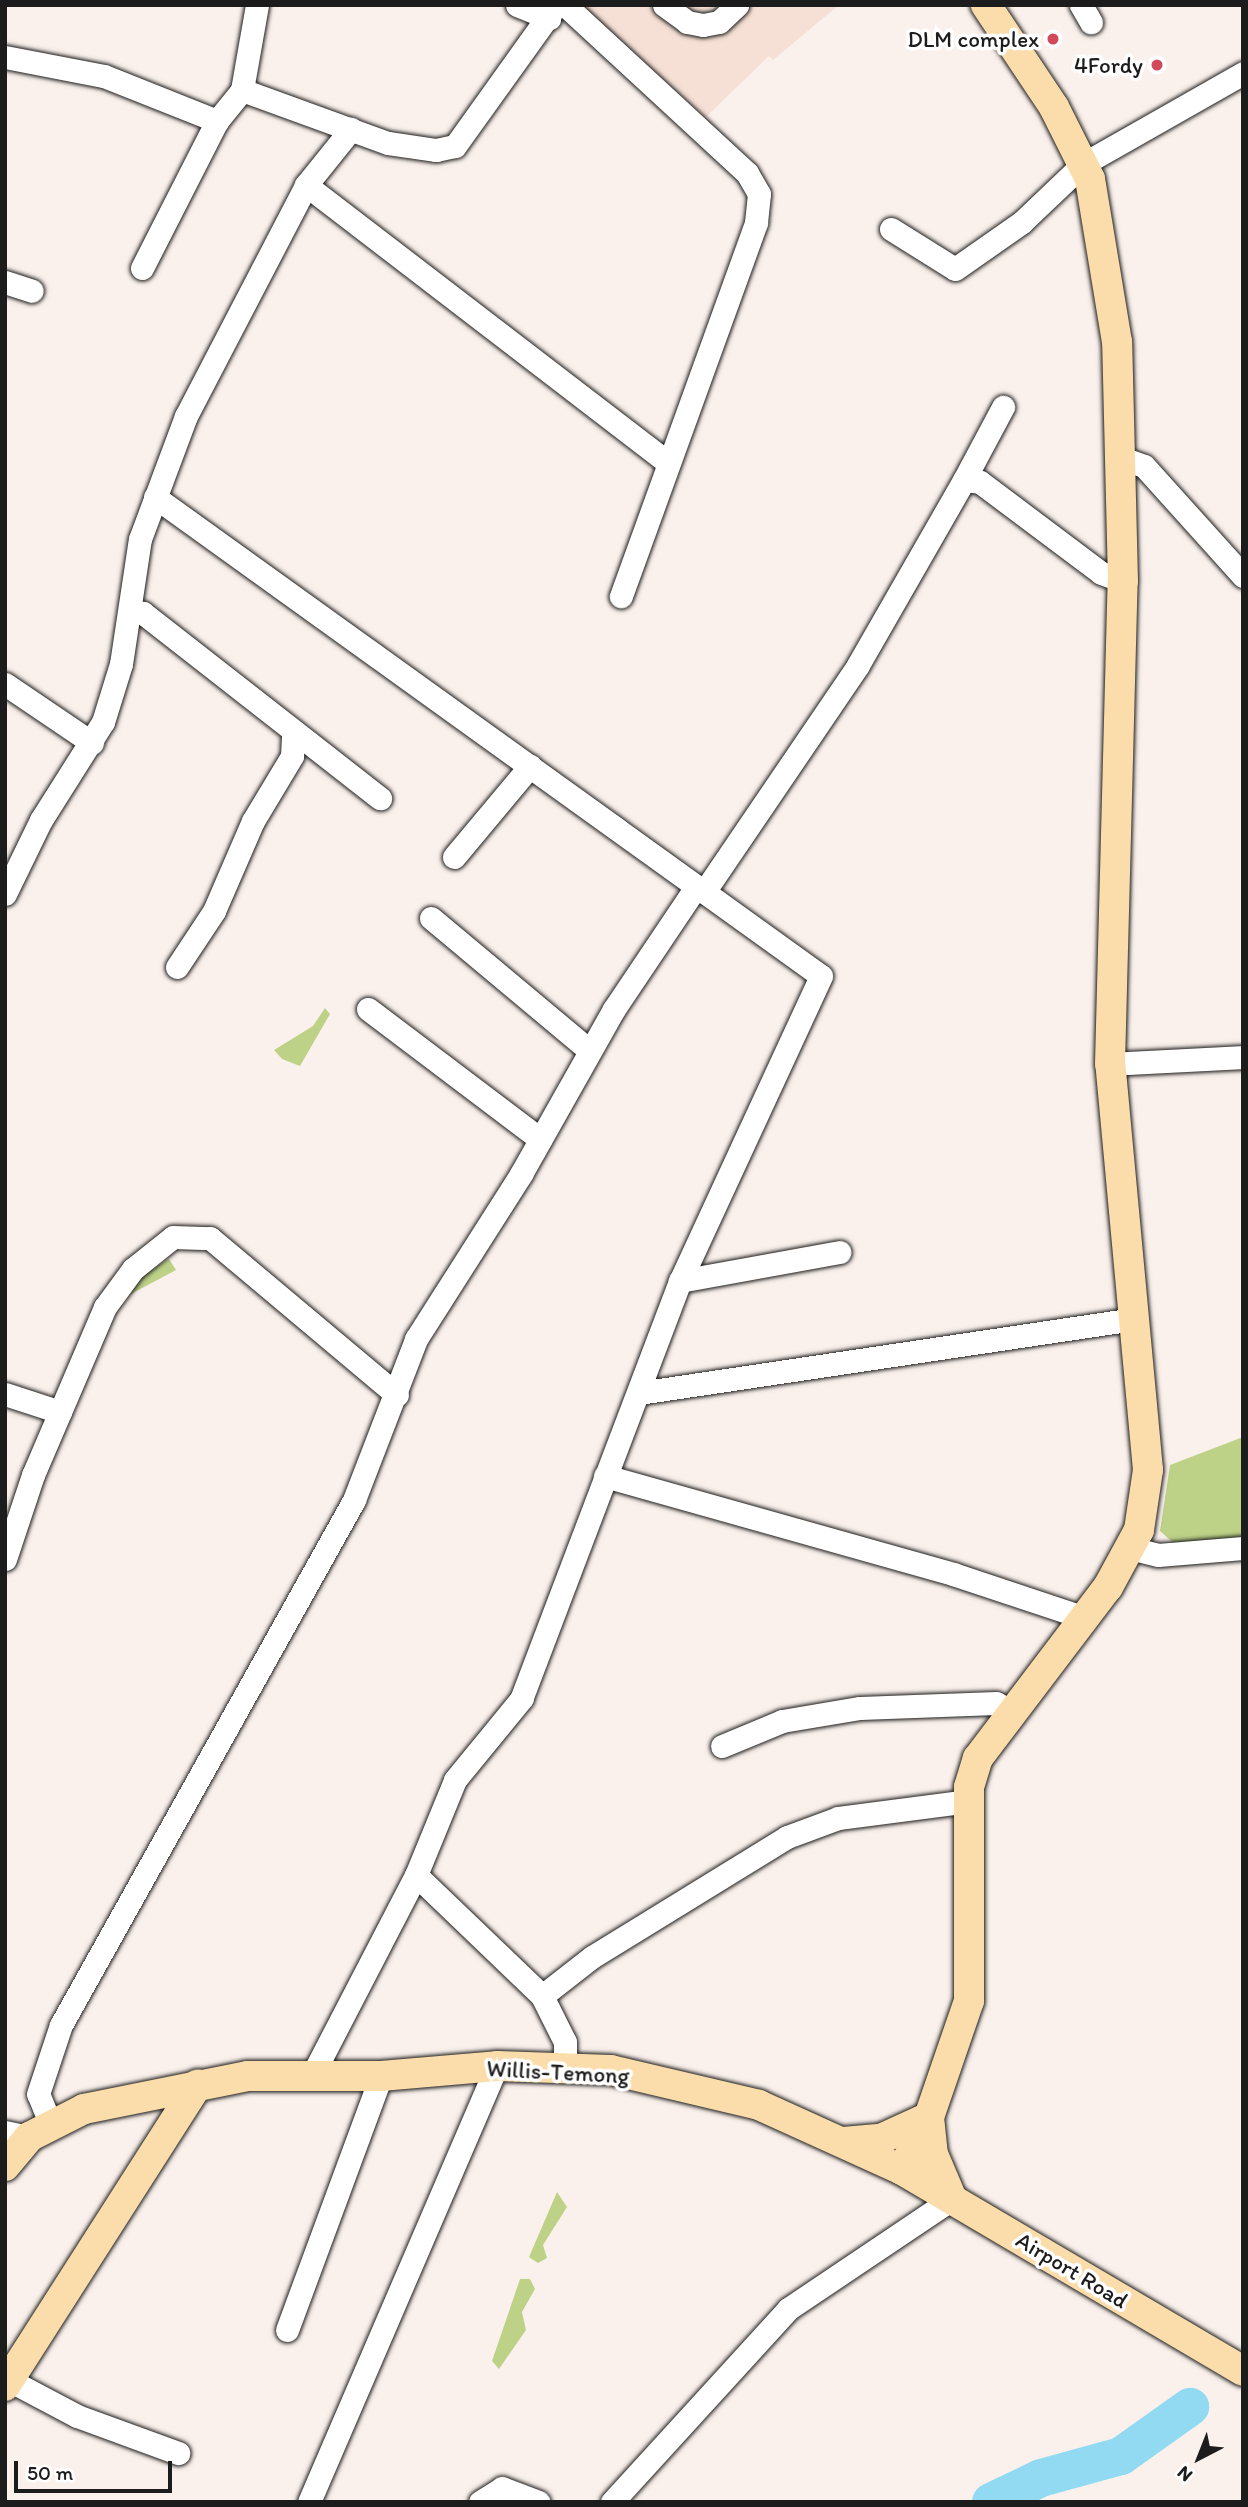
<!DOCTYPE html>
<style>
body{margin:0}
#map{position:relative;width:1248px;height:2507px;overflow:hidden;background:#fbf1ec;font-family:Itim,sans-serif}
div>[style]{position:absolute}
.built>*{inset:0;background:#f6e0d5}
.green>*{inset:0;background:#bdd287}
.river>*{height:38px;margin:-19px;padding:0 19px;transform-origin:19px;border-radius:19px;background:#91daf2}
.roads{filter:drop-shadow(0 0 2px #1c1c1c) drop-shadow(0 0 2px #1c1c1c)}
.minor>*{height:23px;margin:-11.5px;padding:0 11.5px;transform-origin:11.5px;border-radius:11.5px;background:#fff}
.major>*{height:30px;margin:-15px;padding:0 15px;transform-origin:15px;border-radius:15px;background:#faddab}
.dots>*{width:19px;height:19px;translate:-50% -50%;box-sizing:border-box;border:4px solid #fff;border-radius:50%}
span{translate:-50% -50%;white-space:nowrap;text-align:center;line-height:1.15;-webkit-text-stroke:7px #fff;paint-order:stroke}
.poi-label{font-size:23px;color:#1c1c1c}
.right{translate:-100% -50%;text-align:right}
.street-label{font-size:23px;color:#1c1c1c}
.frame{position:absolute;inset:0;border:7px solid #1c1c1c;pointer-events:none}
.north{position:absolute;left:1164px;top:2423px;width:70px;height:70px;-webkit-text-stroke:5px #fff;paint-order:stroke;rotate:222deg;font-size:19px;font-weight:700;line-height:28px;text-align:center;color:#1c1c1c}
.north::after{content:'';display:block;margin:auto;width:24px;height:32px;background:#1c1c1c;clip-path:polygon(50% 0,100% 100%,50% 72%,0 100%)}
.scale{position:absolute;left:14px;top:2461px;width:158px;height:32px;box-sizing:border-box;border:4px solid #1c1c1c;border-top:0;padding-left:9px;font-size:21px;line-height:24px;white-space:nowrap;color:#1c1c1c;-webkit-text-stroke:5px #fff;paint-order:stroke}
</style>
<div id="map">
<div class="built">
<i style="clip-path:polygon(580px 5px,839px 5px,773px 60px,769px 56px,706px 117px)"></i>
</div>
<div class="green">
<i style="clip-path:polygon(325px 1008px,330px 1014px,300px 1066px,282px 1059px,274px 1050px,313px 1026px)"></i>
<i style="clip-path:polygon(169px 1259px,176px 1270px,131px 1294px,130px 1284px)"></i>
<i style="clip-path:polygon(1243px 1437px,1243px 1542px,1178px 1547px,1160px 1531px,1170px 1465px)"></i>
<i style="clip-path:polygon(557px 2192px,567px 2207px,543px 2245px,547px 2258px,538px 2263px,529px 2257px)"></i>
<i style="clip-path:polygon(520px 2279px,530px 2279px,535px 2289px,522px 2312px,526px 2330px,499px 2369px,492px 2361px)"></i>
</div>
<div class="river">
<i style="left:991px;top:2502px;width:55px;rotate:-25.6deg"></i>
<i style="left:1041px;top:2478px;width:83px;rotate:-15.4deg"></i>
<i style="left:1121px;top:2456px;width:85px;rotate:-35.4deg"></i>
</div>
<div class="roads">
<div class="minor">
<i style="left:517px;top:5px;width:35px;rotate:22deg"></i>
<i style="left:565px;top:5px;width:248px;rotate:42.7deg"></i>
<i style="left:747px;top:173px;width:24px;rotate:60deg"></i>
<i style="left:759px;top:194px;width:29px;rotate:96deg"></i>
<i style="left:756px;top:223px;width:397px;rotate:109.9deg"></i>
<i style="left:664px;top:5px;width:29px;rotate:36deg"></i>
<i style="left:687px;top:22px;width:16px;rotate:11deg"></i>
<i style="left:703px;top:25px;width:16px;rotate:-11deg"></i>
<i style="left:719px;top:22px;width:25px;rotate:-43deg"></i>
<i style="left:1081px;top:5px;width:20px;rotate:60deg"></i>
<i style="left:5px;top:57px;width:101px;rotate:10.9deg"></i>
<i style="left:104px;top:76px;width:122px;rotate:21.7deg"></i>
<i style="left:242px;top:90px;width:86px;rotate:-80deg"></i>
<i style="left:306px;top:185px;width:452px;rotate:37.5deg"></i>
<i style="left:891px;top:229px;width:75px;rotate:32deg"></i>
<i style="left:955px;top:269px;width:82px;rotate:-35deg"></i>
<i style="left:1022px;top:222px;width:84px;rotate:-43.6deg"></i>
<i style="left:1083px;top:164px;width:184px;rotate:-29.6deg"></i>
<i style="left:142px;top:268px;width:165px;rotate:-63deg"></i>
<i style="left:217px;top:121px;width:40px;rotate:-51deg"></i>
<i style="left:242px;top:90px;width:155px;rotate:20deg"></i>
<i style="left:388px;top:143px;width:49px;rotate:8.3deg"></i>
<i style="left:436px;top:150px;width:19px;rotate:-12deg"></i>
<i style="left:455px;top:146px;width:173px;rotate:-54.4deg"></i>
<i style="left:5px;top:282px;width:28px;rotate:18deg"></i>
<i style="left:1122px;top:458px;width:23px;rotate:20deg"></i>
<i style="left:1144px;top:466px;width:148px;rotate:48deg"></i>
<i style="left:964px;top:480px;width:83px;rotate:-61.9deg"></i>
<i style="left:155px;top:497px;width:820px;rotate:35.72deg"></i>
<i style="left:821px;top:976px;width:336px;rotate:114.8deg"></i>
<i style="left:680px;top:1281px;width:446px;rotate:110.8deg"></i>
<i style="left:522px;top:1698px;width:106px;rotate:129.3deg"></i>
<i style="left:455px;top:1780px;width:103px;rotate:112.3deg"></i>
<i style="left:416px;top:1875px;width:222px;rotate:117.4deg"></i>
<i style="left:131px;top:611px;width:12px;rotate:9deg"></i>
<i style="left:143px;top:613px;width:301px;rotate:38deg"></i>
<i style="left:5px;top:684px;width:105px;rotate:34.1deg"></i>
<i style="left:454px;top:857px;width:119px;rotate:-50.1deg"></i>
<i style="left:704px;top:892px;width:274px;rotate:-55.8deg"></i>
<i style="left:858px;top:665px;width:213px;rotate:-60.2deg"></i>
<i style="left:964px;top:480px;width:16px;rotate:7deg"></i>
<i style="left:980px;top:482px;width:151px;rotate:36.9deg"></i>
<i style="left:1101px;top:573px;width:23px;rotate:20deg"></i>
<i style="left:5px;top:894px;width:82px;rotate:-64.1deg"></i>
<i style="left:41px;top:820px;width:116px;rotate:-57.7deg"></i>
<i style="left:103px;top:722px;width:61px;rotate:-72.8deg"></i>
<i style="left:121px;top:664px;width:126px;rotate:-81.4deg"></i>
<i style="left:140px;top:539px;width:131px;rotate:-69.5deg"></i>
<i style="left:186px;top:416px;width:260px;rotate:-62.5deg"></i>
<i style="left:306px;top:185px;width:72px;rotate:-51.2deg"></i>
<i style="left:431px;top:918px;width:207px;rotate:39.9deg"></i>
<i style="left:177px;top:967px;width:67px;rotate:-56.5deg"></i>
<i style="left:214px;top:911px;width:98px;rotate:-66.6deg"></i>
<i style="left:253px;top:821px;width:76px;rotate:-59deg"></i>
<i style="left:292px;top:756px;width:22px;rotate:-87deg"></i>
<i style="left:368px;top:1009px;width:216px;rotate:37.1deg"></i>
<i style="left:1110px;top:1064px;width:133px;rotate:-3deg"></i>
<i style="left:680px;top:1281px;width:162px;rotate:-10.3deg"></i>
<i style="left:639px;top:1393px;width:495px;rotate:-8.5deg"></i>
<i style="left:5px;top:1394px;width:58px;rotate:18.1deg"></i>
<i style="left:605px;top:1476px;width:362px;rotate:15.7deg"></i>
<i style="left:953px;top:1574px;width:139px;rotate:18.4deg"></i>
<i style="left:1130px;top:1548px;width:29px;rotate:14deg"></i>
<i style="left:1158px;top:1555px;width:85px;rotate:-4.7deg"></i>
<i style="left:5px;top:1559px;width:89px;rotate:-71.6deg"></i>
<i style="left:33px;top:1475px;width:183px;rotate:-66.8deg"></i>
<i style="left:105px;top:1307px;width:47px;rotate:-53.6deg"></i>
<i style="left:133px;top:1269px;width:51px;rotate:-38.7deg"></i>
<i style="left:173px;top:1237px;width:37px;rotate:2deg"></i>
<i style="left:210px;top:1238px;width:244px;rotate:40deg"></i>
<i style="left:722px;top:1746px;width:65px;rotate:-22.6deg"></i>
<i style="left:782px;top:1721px;width:79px;rotate:-9.5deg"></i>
<i style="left:860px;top:1708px;width:136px;rotate:-2.1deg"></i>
<i style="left:996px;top:1703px;width:16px;rotate:30deg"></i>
<i style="left:416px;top:1875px;width:175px;rotate:43.8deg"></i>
<i style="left:542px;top:1996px;width:51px;rotate:63.4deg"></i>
<i style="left:565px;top:2042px;width:25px;rotate:90deg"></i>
<i style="left:542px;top:1996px;width:63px;rotate:-38deg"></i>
<i style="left:592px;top:1957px;width:229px;rotate:-31.6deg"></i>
<i style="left:787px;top:1837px;width:54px;rotate:-20.4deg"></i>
<i style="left:838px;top:1818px;width:132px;rotate:-7.4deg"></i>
<i style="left:50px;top:2123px;width:31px;rotate:-112deg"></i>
<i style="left:38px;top:2094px;width:73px;rotate:-71.6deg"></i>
<i style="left:61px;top:2025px;width:601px;rotate:-60.83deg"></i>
<i style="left:354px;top:1500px;width:173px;rotate:-68.9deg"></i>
<i style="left:416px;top:1339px;width:196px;rotate:-57.5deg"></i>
<i style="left:521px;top:1174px;width:189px;rotate:-60.6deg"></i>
<i style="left:614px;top:1009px;width:147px;rotate:-56.1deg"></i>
<i style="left:5px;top:2132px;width:25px;rotate:12deg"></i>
<i style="left:287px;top:2330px;width:271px;rotate:-69.7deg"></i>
<i style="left:9px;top:2380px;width:77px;rotate:27.9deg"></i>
<i style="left:77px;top:2416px;width:108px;rotate:20.1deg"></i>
<i style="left:309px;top:2502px;width:475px;rotate:-66.7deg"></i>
<i style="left:480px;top:2502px;width:26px;rotate:-32deg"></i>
<i style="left:502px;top:2488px;width:39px;rotate:21deg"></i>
<i style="left:612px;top:2502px;width:261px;rotate:-47.6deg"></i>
<i style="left:788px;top:2309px;width:197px;rotate:-33.9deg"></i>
</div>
<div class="major">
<i style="left:843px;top:2142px;width:38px;rotate:-5deg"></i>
<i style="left:881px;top:2139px;width:53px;rotate:-24.6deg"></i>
<i style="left:929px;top:2117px;width:37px;rotate:84deg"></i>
<i style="left:933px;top:2154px;width:49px;rotate:67.1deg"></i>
<i style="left:5px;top:2166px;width:38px;rotate:-50deg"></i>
<i style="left:29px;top:2137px;width:62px;rotate:-27deg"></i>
<i style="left:84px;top:2109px;width:167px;rotate:-11.4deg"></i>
<i style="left:248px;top:2076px;width:133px"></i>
<i style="left:381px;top:2076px;width:116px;rotate:-4.9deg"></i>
<i style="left:497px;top:2066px;width:114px;rotate:2deg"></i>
<i style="left:611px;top:2070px;width:152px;rotate:13.3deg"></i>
<i style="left:759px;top:2105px;width:157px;rotate:24.4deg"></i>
<i style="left:902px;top:2170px;width:396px;rotate:30.5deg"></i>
<i style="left:902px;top:2170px;width:59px;rotate:-63deg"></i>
<i style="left:929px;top:2117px;width:123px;rotate:-71deg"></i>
<i style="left:969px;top:2001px;width:214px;rotate:-90deg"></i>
<i style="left:969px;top:1787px;width:30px;rotate:-73deg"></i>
<i style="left:978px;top:1758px;width:215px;rotate:-52.8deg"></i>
<i style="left:1108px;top:1587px;width:65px;rotate:-61.5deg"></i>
<i style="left:1139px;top:1530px;width:61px;rotate:-81.5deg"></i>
<i style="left:1148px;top:1470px;width:408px;rotate:-95.3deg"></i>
<i style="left:1110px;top:1064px;width:483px;rotate:-88.5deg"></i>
<i style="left:1123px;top:581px;width:239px;rotate:-91.4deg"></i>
<i style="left:1117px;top:342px;width:165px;rotate:-99.4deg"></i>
<i style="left:1090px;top:179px;width:80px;rotate:-116.6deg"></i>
<i style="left:1054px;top:107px;width:123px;rotate:-123.7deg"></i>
<i style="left:5px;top:2386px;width:358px;rotate:-57.4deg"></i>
</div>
</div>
<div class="dots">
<i style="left:1053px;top:39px;background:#d1495b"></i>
<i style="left:1157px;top:65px;background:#d1495b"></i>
</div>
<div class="poi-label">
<span class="right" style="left:1039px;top:39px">DLM complex</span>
<span class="right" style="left:1143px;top:65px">4Fordy</span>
</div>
<div class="street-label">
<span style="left:558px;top:2072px;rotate:3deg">Willis-Temong</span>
<span style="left:1072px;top:2270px;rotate:31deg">Airport Road</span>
</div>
<div class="frame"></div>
<div class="north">N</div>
<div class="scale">50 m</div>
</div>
